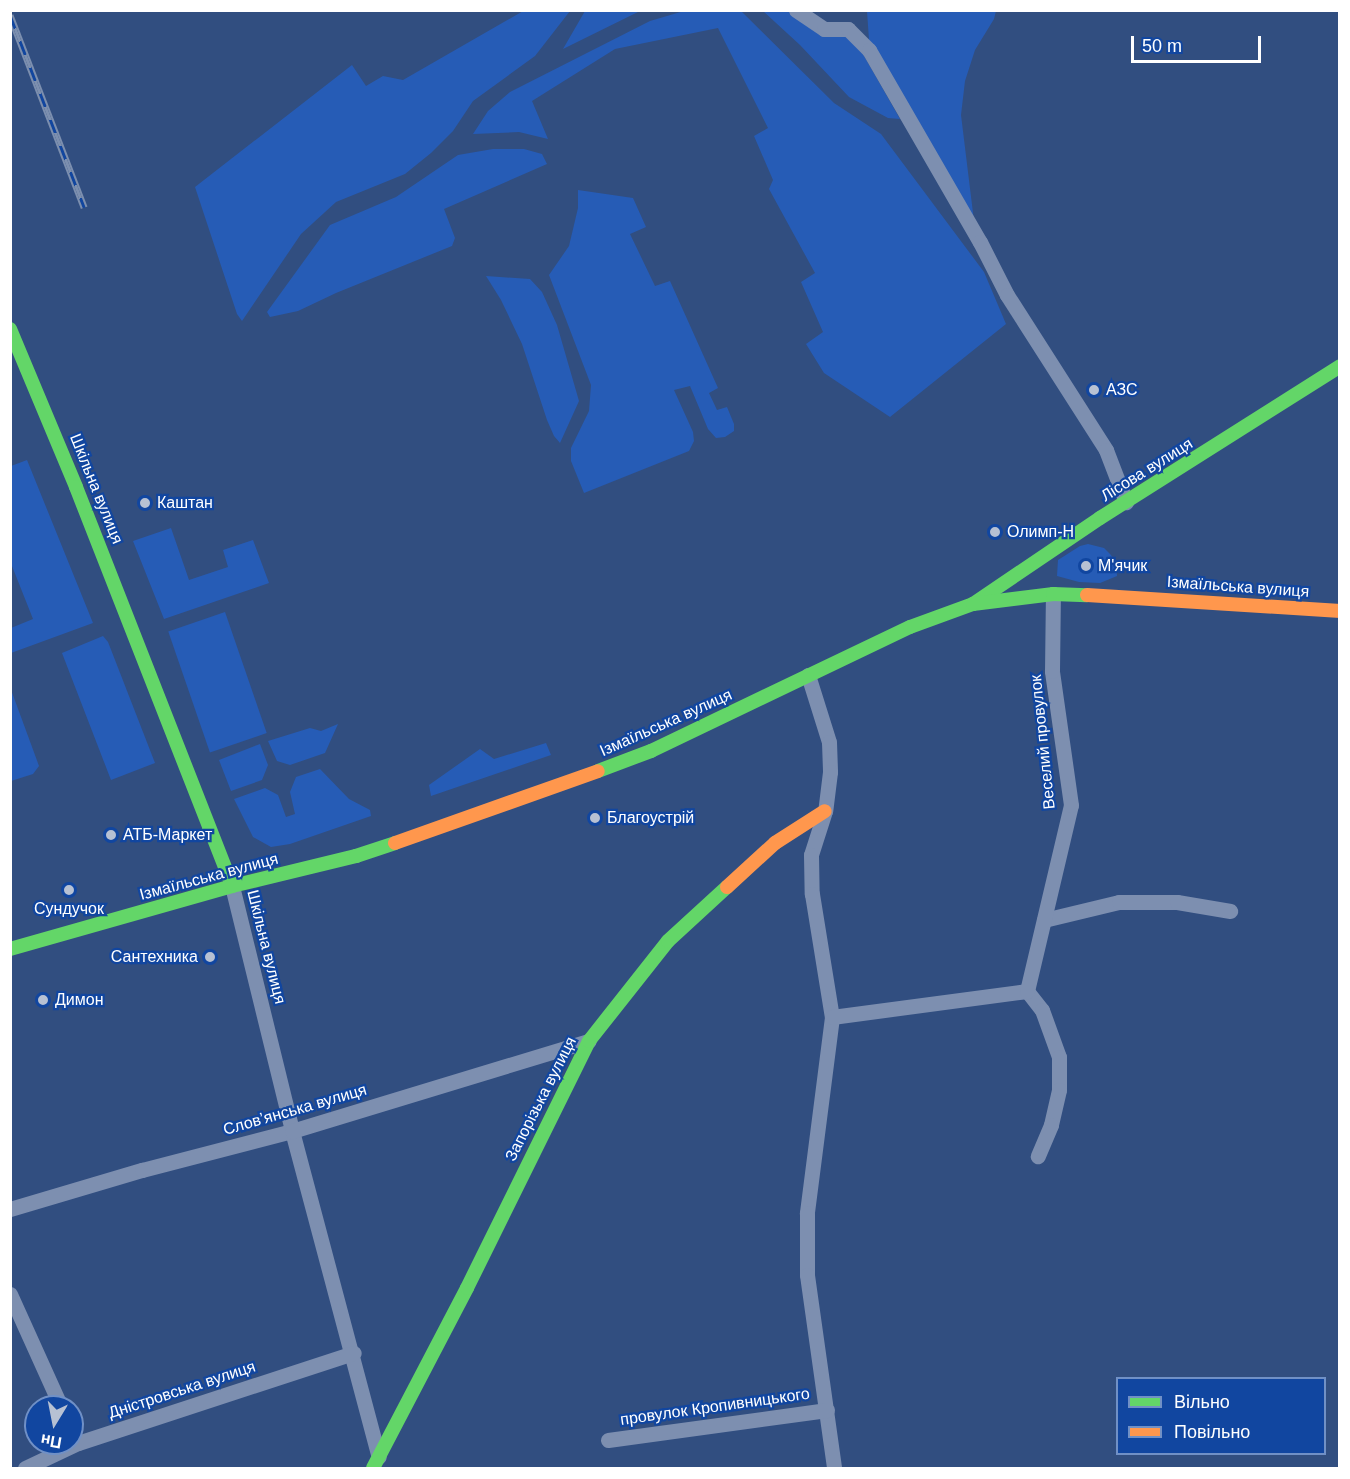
<!DOCTYPE html>
<meta charset="utf-8">
<style>
body{margin:0}
#map{position:relative;width:1350px;height:1479px;overflow:hidden;background:#314e80;font-family:Arial,sans-serif}
div>[style]{position:absolute}
.green>*{inset:0;background:#265cb6;transform-origin:0 0}
.street>*{height:15px;margin:-7.5px;padding:0 7.5px;transform-origin:7.5px;border-radius:7.5px;background:#7d8fb0}
.fast>*{height:14px;margin:-7px;padding:0 7px;transform-origin:7px;border-radius:7px;background:#63d668}
.slow>*{height:14px;margin:-7px;padding:0 7px;transform-origin:7px;border-radius:7px;background:#ff974d}
.rail>*{height:7px;margin-top:-3.5px;transform-origin:0;background:repeating-linear-gradient(90deg,#1146a0 0 14px,#7c8faf 0 28px);box-sizing:border-box;border-block:2px solid #7c8faf}
.dots>*{width:16px;height:16px;translate:-50% -50%;box-sizing:border-box;border:3px solid #1146a0;border-radius:50%}
span{translate:-50% -50%;white-space:nowrap;text-align:center;line-height:1.15;-webkit-text-stroke:4.5px #1146a0;paint-order:stroke}
.poi-label{font-size:16px;color:#fff}
.left{translate:0 -50%;text-align:left}
.right{translate:-100% -50%;text-align:right}
.street-label{font-size:16px;color:#fff}
.frame{position:absolute;inset:0;border:12px solid #fff;pointer-events:none}
.legend{position:absolute;left:1116px;top:1377px;width:210px;height:78px;box-sizing:border-box;background:#1146a0;border:2px solid #7090c6;margin:0;padding:8px 10px;list-style:none;font-size:18px;color:#fff}
.legend li{display:flex;align-items:center;gap:12px;height:30px}
.legend b{width:30px;border:2px solid #7090c6}
.north{position:absolute;left:24px;top:1395px;width:60px;height:60px;box-sizing:border-box;background:#1146a0;border:2px solid #7090c6;border-radius:50%;rotate:190deg;font-size:16px;font-weight:700;line-height:24px;text-align:center;color:#fff}
.north::after{content:'';display:block;margin:auto;width:21px;height:27px;background:#b7c1d3;clip-path:polygon(50% 0,100% 100%,50% 72%,0 100%)}
.scale{position:absolute;left:1131px;top:36px;width:130px;height:27px;box-sizing:border-box;border:3px solid #fff;border-top:0;padding-left:8px;font-size:18px;line-height:21px;white-space:nowrap;color:#fff;-webkit-text-stroke:4px #1146a0;paint-order:stroke}
</style>
<div id="map">
<div class="green">
<i style="clip-path:polygon(525px 10px,570px 11px,535px 56px,473px 101px,453px 131px,431px 153px,405px 174px,336px 202px,301px 234px,242px 321px,237px 314px,195px 187px,352px 65px,366px 86px,383px 76px,403px 80px)"></i>
<i style="clip-path:polygon(585px 11px,585px 10px,640px 11px,563px 49px)"></i>
<i style="clip-path:polygon(684px 11px,741px 11px,834px 103px,881px 134px,984px 272px,1006px 324px,890px 417px,824px 373px,806px 344px,823px 332px,801px 282px,815px 273px,769px 189px,773px 180px,754px 136px,768px 128px,718px 28px,615px 49px,532px 101px,548px 139px,519px 132px,473px 134px,488px 111px,510px 92px,650px 21px)"></i>
<i style="clip-path:polygon(763px 11px,807px 11px,849px 39px,863px 54px,900px 119px,888px 118px,849px 97px,800px 45px)"></i>
<i style="clip-path:polygon(867px 11px,996px 11px,994px 19px,975px 50px,965px 81px,961px 115px,974px 221px,869px 40px)"></i>
<i style="clip-path:polygon(493px 149px,524px 149px,542px 154px,547px 164px,444px 209px,455px 238px,452px 246px,336px 293px,298px 311px,270px 317px,267px 312px,330px 225px,396px 197px,458px 155px)"></i>
<i style="clip-path:polygon(578px 190px,633px 198px,646px 227px,630px 234px,655px 286px,670px 281px,718px 388px,709px 393px,717px 410px,727px 407px,734px 424px,734px 431px,725px 437px,716px 438px,708px 429px,690px 386px,674px 390px,693px 432px,694px 441px,689px 451px,584px 493px,571px 461px,571px 448px,589px 411px,591px 385px,549px 275px,569px 246px,578px 208px)"></i>
<i style="clip-path:polygon(486px 276px,530px 279px,542px 292px,557px 325px,579px 401px,560px 443px,554px 436px,547px 420px,522px 344px,501px 300px)"></i>
<i style="clip-path:polygon(27px 460px,93px 623px,11px 653px,11px 628px,33px 619px,10px 561px,11px 466px)"></i>
<i style="clip-path:polygon(171px 528px,189px 580px,228px 567px,223px 550px,253px 540px,269px 583px,164px 619px,133px 541px)"></i>
<i style="clip-path:polygon(1088px 544px,1104px 548px,1110px 554px,1116px 561px,1117px 576px,1100px 583px,1079px 582px,1057px 576px,1058px 560px,1080px 546px)"></i>
<i style="left:225px;top:612px;width:128px;height:60px;rotate:71deg"></i>
<i style="clip-path:polygon(103px 636px,108px 642px,155px 763px,111px 780px,62px 653px)"></i>
<i style="clip-path:polygon(10px 687px,39px 766px,33px 774px,11px 781px)"></i>
<i style="clip-path:polygon(338px 724px,325px 753px,290px 765px,277px 761px,268px 741px,310px 728px,321px 731px)"></i>
<i style="clip-path:polygon(546px 743px,551px 755px,431px 796px,429px 785px,480px 749px,494px 759px)"></i>
<i style="clip-path:polygon(260px 744px,268px 765px,262px 780px,231px 791px,219px 760px)"></i>
<i style="clip-path:polygon(320px 769px,349px 799px,370px 810px,371px 816px,290px 844px,271px 847px,253px 837px,234px 799px,265px 788px,278px 795px,286px 817px,295px 814px,290px 792px,296px 777px)"></i>
</div>
<div class="street">
<i style="left:796px;top:10px;width:34px;rotate:34deg"></i>
<i style="left:824px;top:29px;width:24px"></i>
<i style="left:848px;top:29px;width:30px;rotate:45deg"></i>
<i style="left:869px;top:50px;width:222px;rotate:60deg"></i>
<i style="left:980px;top:242px;width:59px;rotate:63deg"></i>
<i style="left:1007px;top:295px;width:184px;rotate:57.4deg"></i>
<i style="left:1106px;top:450px;width:56px;rotate:69deg"></i>
<i style="left:808px;top:675px;width:70px;rotate:72.6deg"></i>
<i style="left:829px;top:742px;width:30px;rotate:88deg"></i>
<i style="left:830px;top:772px;width:39px;rotate:97deg"></i>
<i style="left:825px;top:811px;width:46px;rotate:107.7deg"></i>
<i style="left:811px;top:855px;width:39px;rotate:89deg"></i>
<i style="left:812px;top:894px;width:125px;rotate:80.8deg"></i>
<i style="left:832px;top:1017px;width:198px;rotate:97.3deg"></i>
<i style="left:807px;top:1213px;width:62px;rotate:90deg"></i>
<i style="left:807px;top:1275px;width:195px;rotate:82deg"></i>
<i style="left:232px;top:886px;width:252px;rotate:76.2deg"></i>
<i style="left:292px;top:1131px;width:337px;rotate:75.1deg"></i>
<i style="left:1044px;top:920px;width:77px;rotate:-13.5deg"></i>
<i style="left:1119px;top:902px;width:58px"></i>
<i style="left:1177px;top:902px;width:54px;rotate:9.6deg"></i>
<i style="left:1027px;top:991px;width:24px;rotate:52deg"></i>
<i style="left:1042px;top:1010px;width:50px;rotate:70.1deg"></i>
<i style="left:1059px;top:1057px;width:33px;rotate:90deg"></i>
<i style="left:1059px;top:1090px;width:36px;rotate:103deg"></i>
<i style="left:1051px;top:1125px;width:34px;rotate:113deg"></i>
<i style="left:832px;top:1017px;width:197px;rotate:-7.6deg"></i>
<i style="left:1027px;top:991px;width:191px;rotate:-76.7deg"></i>
<i style="left:1071px;top:805px;width:135px;rotate:-98.1deg"></i>
<i style="left:1052px;top:671px;width:77px;rotate:-89.3deg"></i>
<i style="left:10px;top:1209px;width:138px;rotate:-16.5deg"></i>
<i style="left:142px;top:1170px;width:155px;rotate:-14.6deg"></i>
<i style="left:292px;top:1131px;width:310px;rotate:-16.9deg"></i>
<i style="left:10px;top:1294px;width:124px;rotate:65.7deg"></i>
<i style="left:608px;top:1440px;width:221px;rotate:-7.8deg"></i>
<i style="left:25px;top:1468px;width:59px;rotate:-25.3deg"></i>
<i style="left:78px;top:1443px;width:290px;rotate:-18.1deg"></i>
</div>
<div class="fast">
<i style="left:10px;top:329px;width:171px;rotate:67.3deg"></i>
<i style="left:76px;top:487px;width:428px;rotate:68.6deg"></i>
<i style="left:973px;top:604px;width:153px;rotate:-34.1deg"></i>
<i style="left:1100px;top:518px;width:284px;rotate:-32.3deg"></i>
<i style="left:598px;top:771px;width:57px;rotate:-20.7deg"></i>
<i style="left:651px;top:751px;width:287px;rotate:-25.6deg"></i>
<i style="left:910px;top:627px;width:67px;rotate:-20.1deg"></i>
<i style="left:973px;top:604px;width:81px;rotate:-7.1deg"></i>
<i style="left:1053px;top:594px;width:34px;rotate:2deg"></i>
<i style="left:10px;top:949px;width:231px;rotate:-15.8deg"></i>
<i style="left:232px;top:886px;width:128px;rotate:-13.6deg"></i>
<i style="left:356px;top:856px;width:41px;rotate:-18.4deg"></i>
<i style="left:373px;top:1468px;width:203px;rotate:-62.4deg"></i>
<i style="left:467px;top:1288px;width:275px;rotate:-63.7deg"></i>
<i style="left:589px;top:1041px;width:127px;rotate:-51.7deg"></i>
<i style="left:668px;top:941px;width:80px;rotate:-42.5deg"></i>
</div>
<div class="slow">
<i style="left:1087px;top:595px;width:254px;rotate:3.6deg"></i>
<i style="left:395px;top:843px;width:215px;rotate:-19.5deg"></i>
<i style="left:727px;top:887px;width:65px;rotate:-42.5deg"></i>
<i style="left:775px;top:843px;width:59px;rotate:-32.6deg"></i>
</div>
<div class="rail">
<i style="left:10px;top:15px;width:206px;rotate:68.9deg"></i>
</div>
<div class="dots">
<i style="left:1094px;top:390px;background:#b7c1d3"></i>
<i style="left:145px;top:503px;background:#b7c1d3"></i>
<i style="left:995px;top:532px;background:#b7c1d3"></i>
<i style="left:1086px;top:566px;background:#b7c1d3"></i>
<i style="left:595px;top:818px;background:#b7c1d3"></i>
<i style="left:111px;top:835px;background:#b7c1d3"></i>
<i style="left:69px;top:890px;background:#b7c1d3"></i>
<i style="left:210px;top:957px;background:#b7c1d3"></i>
<i style="left:43px;top:1000px;background:#b7c1d3"></i>
</div>
<div class="poi-label">
<span class="left" style="left:1106px;top:390px">АЗС</span>
<span class="left" style="left:157px;top:503px">Каштан</span>
<span class="left" style="left:1007px;top:532px">Олимп-Н</span>
<span class="left" style="left:1098px;top:566px">М'ячик</span>
<span class="left" style="left:607px;top:818px">Благоустрій</span>
<span class="left" style="left:123px;top:835px">АТБ-Маркет</span>
<span style="left:69px;top:909px">Сундучок</span>
<span class="right" style="left:198px;top:957px">Сантехника</span>
<span class="left" style="left:55px;top:1000px">Димон</span>
</div>
<div class="street-label">
<span style="left:1147px;top:470px;rotate:-32deg">Лісова вулиця</span>
<span style="left:96px;top:489px;rotate:68deg">Шкільна вулиця</span>
<span style="left:1238px;top:587px;rotate:4deg">Ізмаїльська вулиця</span>
<span style="left:666px;top:723px;rotate:-24deg">Ізмаїльська вулиця</span>
<span style="left:1043px;top:742px;rotate:-96deg">Веселий провулок</span>
<span style="left:209px;top:877px;rotate:-15deg">Ізмаїльська вулиця</span>
<span style="left:266px;top:947px;rotate:76deg">Шкільна вулиця</span>
<span style="left:541px;top:1099px;rotate:-63deg">Запорізька вулиця</span>
<span style="left:295px;top:1110px;rotate:-16deg">Словʼянська вулиця</span>
<span style="left:182px;top:1390px;rotate:-18deg">Дністровська вулиця</span>
<span style="left:715px;top:1407px;rotate:-8deg">провулок Кропивницького</span>
</div>
<div class="frame"></div>
<ul class="legend">
<li><b style="height:8px;background:#63d668"></b>Вільно</li>
<li><b style="height:8px;background:#ff974d"></b>Повільно</li>
</ul>
<div class="north">Пн</div>
<div class="scale">50 m</div>
</div>
